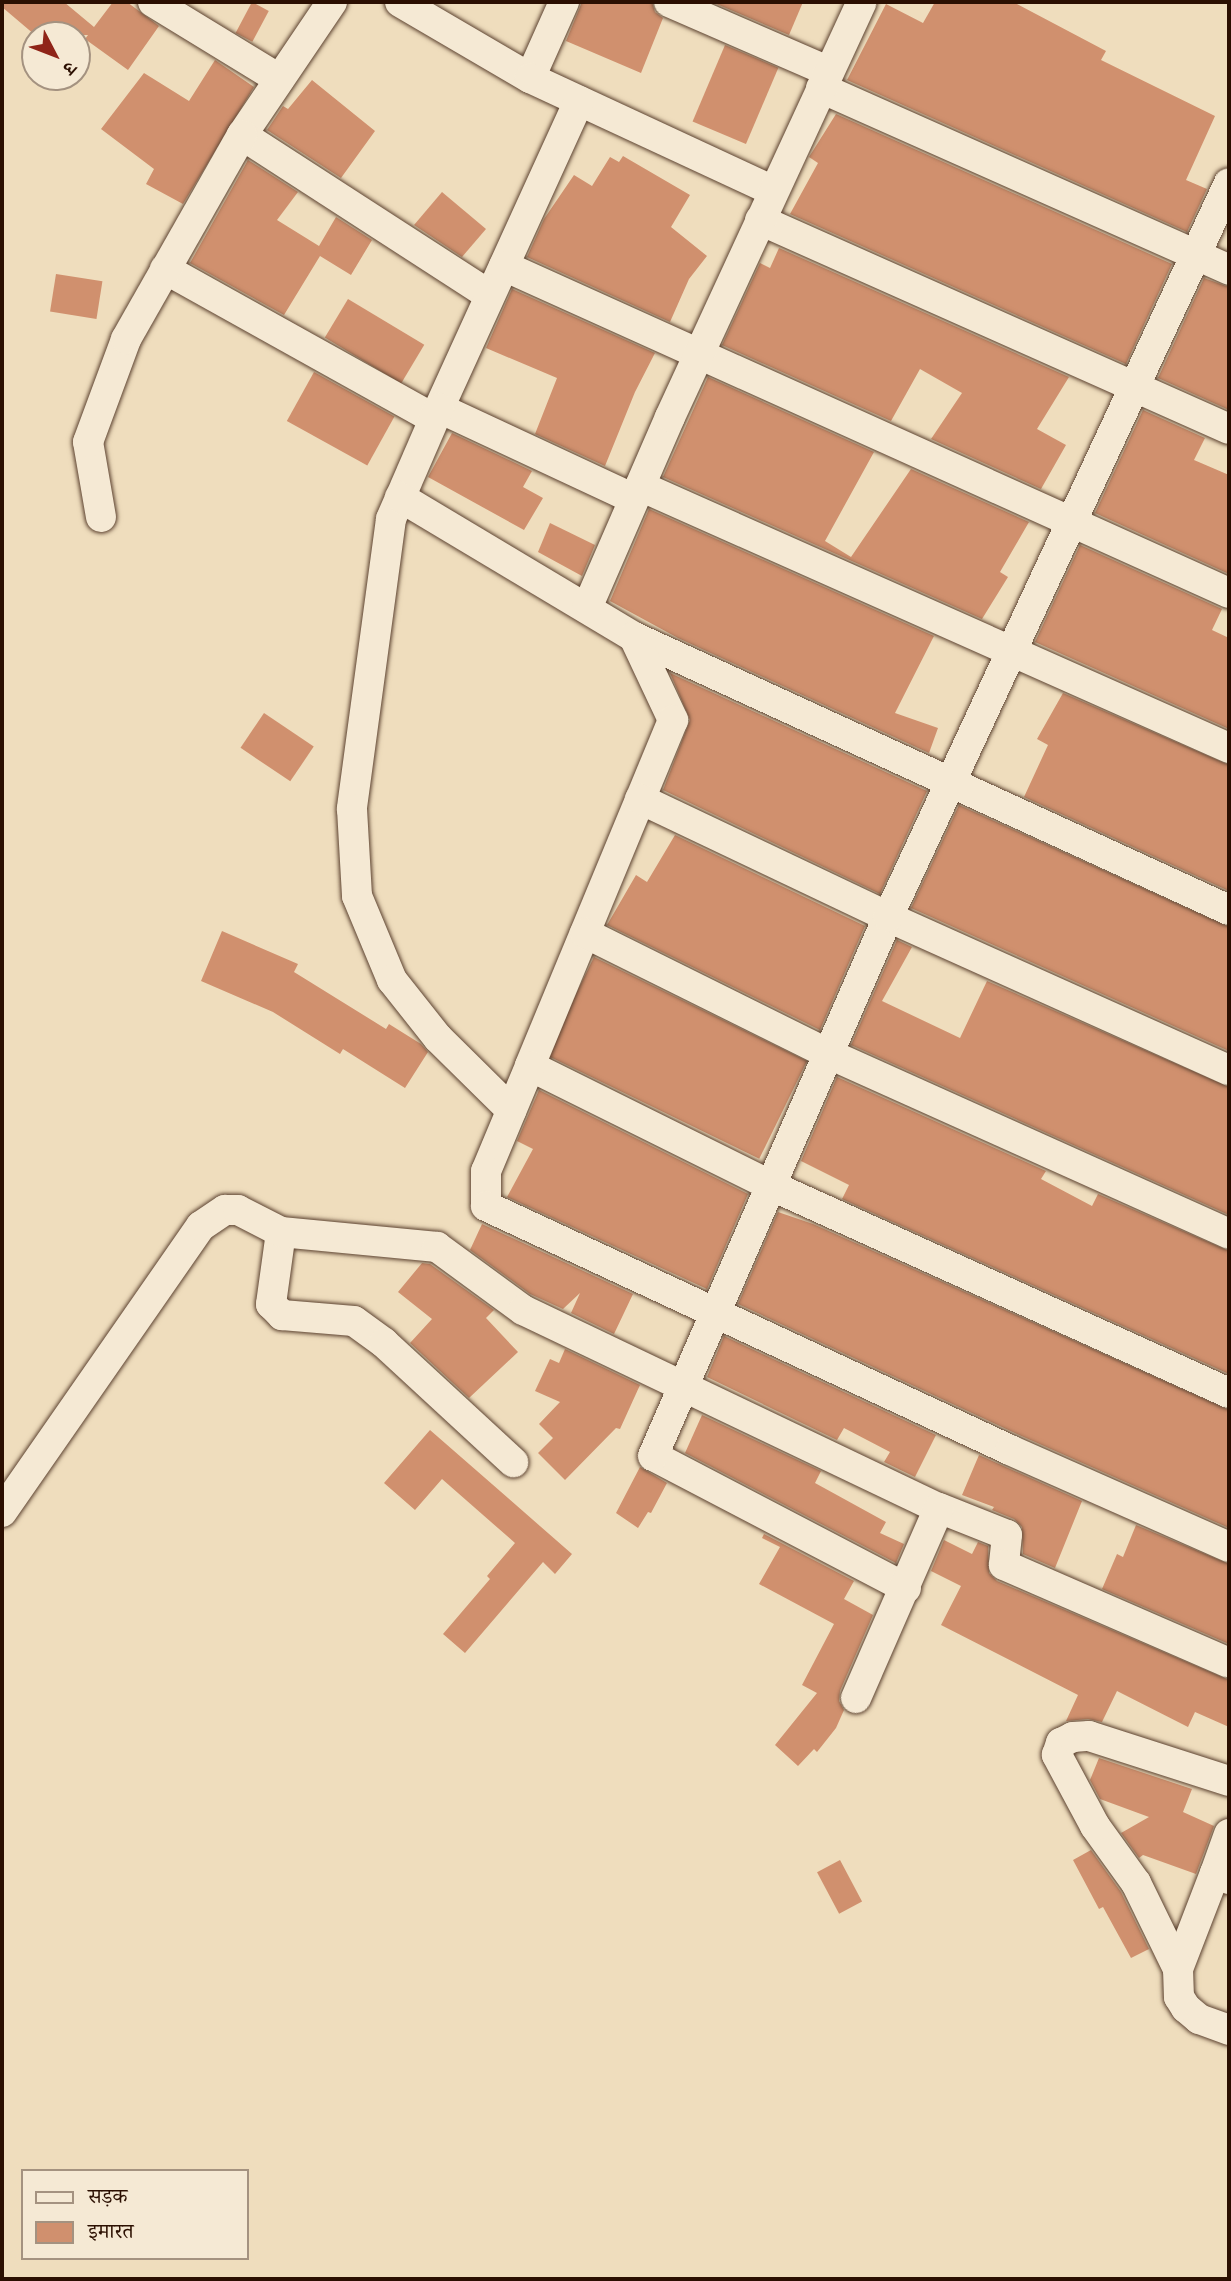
<!DOCTYPE html>
<meta charset="utf-8">
<style>
body{margin:0}
#map{position:relative;width:1231px;height:2281px;overflow:hidden;background:#efddbd;font-family:"Gentium Book Plus","Noto Serif Devanagari",serif}
div>[style]{position:absolute}
.building>*{inset:0;background:#d0906e;transform-origin:0 0}
.roads{filter:drop-shadow(0 0 2px #5c4230) drop-shadow(0 0 2px #5c4230)}
.minor>*{height:30px;margin:-15px;padding:0 15px;transform-origin:15px;border-radius:15px;background:#f5e9d4}
span{translate:-50% -50%;white-space:nowrap;text-align:center;line-height:1.15;-webkit-text-stroke:5px #f5e9d4;paint-order:stroke}
.frame{position:absolute;inset:0;border:4px solid #2b0f01;pointer-events:none}
.legend{position:absolute;left:21px;top:2169px;width:228px;height:91px;box-sizing:border-box;background:#f5e9d4;border:2px solid #a49280;margin:0;padding:9px 12px;list-style:none;font-size:21px;color:#2b0f01}
.legend li{display:flex;align-items:center;gap:14px;height:35px}
.legend b{width:35px;border:2px solid #a49280}
.north{position:absolute;left:21px;top:21px;width:70px;height:70px;box-sizing:border-box;background:#f5e9d4;border:2px solid #a49280;border-radius:50%;rotate:132deg;font-size:19px;font-weight:700;line-height:28px;text-align:center;color:#2b0f01}
.north::after{content:'';display:block;margin:auto;width:24px;height:32px;background:#8f2418;clip-path:polygon(50% 0,100% 100%,50% 72%,0 100%)}
</style>
<div id="map">
<div class="building">
<i style="clip-path:polygon(2px 2px,64px 2px,94px 27px,113px 2px,127px 2px,159px 26px,128px 70px,85px 39px,88px 35px,35px 35px,2px 7px)"></i>
<i style="left:252px;top:2px;width:19px;height:35px;rotate:28deg"></i>
<i style="clip-path:polygon(582px 2px,652px 2px,655px 12px,663px 18px,641px 73px,566px 41px)"></i>
<i style="clip-path:polygon(712px 2px,803px 2px,789px 35px)"></i>
<i style="clip-path:polygon(935px 2px,1013px 2px,1106px 51px,1101px 60px,1215px 116px,1186px 180px,1207px 189px,1187px 232px,847px 80px,886px 4px,923px 23px)"></i>
<i style="left:725px;top:45px;width:58px;height:83px;rotate:23deg"></i>
<i style="clip-path:polygon(215px 60px,254px 87px,183px 204px,146px 184px,154px 169px,101px 129px,144px 73px,189px 101px)"></i>
<i style="clip-path:polygon(312px 80px,375px 131px,341px 178px,267px 130px,283px 106px,288px 109px)"></i>
<i style="clip-path:polygon(836px 114px,1172px 264px,1126px 364px,790px 214px,818px 163px,809px 157px)"></i>
<i style="clip-path:polygon(623px 156px,690px 195px,671px 227px,707px 256px,689px 279px,670px 322px,527px 257px,544px 219px,574px 175px,592px 186px,610px 157px,619px 162px)"></i>
<i style="clip-path:polygon(248px 160px,298px 192px,277px 220px,319px 246px,336px 217px,372px 240px,351px 275px,320px 256px,284px 315px,190px 263px)"></i>
<i style="clip-path:polygon(442px 192px,486px 229px,462px 257px,414px 225px)"></i>
<i style="clip-path:polygon(779px 248px,1069px 377px,1037px 429px,1066px 445px,1041px 489px,931px 439px,962px 393px,920px 369px,891px 421px,722px 345px,760px 263px,770px 268px)"></i>
<i style="left:56px;top:274px;width:47px;height:38px;rotate:9deg"></i>
<i style="clip-path:polygon(1204px 278px,1229px 287px,1229px 410px,1158px 378px)"></i>
<i style="clip-path:polygon(512px 289px,655px 353px,635px 392px,605px 466px,535px 434px,557px 378px,486px 348px)"></i>
<i style="left:348px;top:299px;width:89px;height:45px;rotate:31deg"></i>
<i style="left:314px;top:372px;width:92px;height:56px;rotate:29deg"></i>
<i style="clip-path:polygon(708px 377px,874px 452px,825px 541px,851px 557px,911px 469px,1029px 522px,1000px 572px,1008px 577px,982px 619px,663px 477px)"></i>
<i style="clip-path:polygon(1143px 410px,1205px 438px,1194px 460px,1229px 475px,1229px 574px,1095px 513px)"></i>
<i style="clip-path:polygon(452px 433px,532px 471px,523px 487px,543px 498px,524px 530px,428px 477px)"></i>
<i style="clip-path:polygon(649px 509px,934px 636px,895px 713px,938px 728px,929px 753px,678px 638px,610px 601px)"></i>
<i style="clip-path:polygon(550px 523px,595px 545px,582px 576px,538px 552px)"></i>
<i style="clip-path:polygon(1080px 545px,1222px 609px,1212px 630px,1229px 638px,1229px 729px,1035px 642px)"></i>
<i style="clip-path:polygon(670px 673px,927px 791px,880px 894px,663px 790px,690px 720px)"></i>
<i style="clip-path:polygon(1063px 693px,1229px 765px,1229px 891px,1024px 797px,1048px 745px,1037px 739px)"></i>
<i style="left:264px;top:713px;width:60px;height:42px;rotate:34deg"></i>
<i style="clip-path:polygon(959px 805px,1229px 927px,1229px 1051px,911px 908px)"></i>
<i style="clip-path:polygon(675px 835px,865px 926px,820px 1030px,607px 925px,636px 875px,647px 882px)"></i>
<i style="clip-path:polygon(222px 931px,298px 964px,294px 972px,386px 1029px,389px 1024px,421px 1044px,428px 1052px,405px 1088px,343px 1049px,340px 1054px,273px 1012px,201px 981px)"></i>
<i style="clip-path:polygon(897px 940px,912px 947px,882px 1001px,960px 1038px,987px 981px,1229px 1087px,1229px 1215px,851px 1045px)"></i>
<i style="left:594px;top:957px;width:237px;height:109px;rotate:26deg"></i>
<i style="clip-path:polygon(837px 1077px,1046px 1171px,1041px 1179px,1092px 1206px,1098px 1194px,1229px 1251px,1229px 1374px,842px 1199px,849px 1185px,801px 1161px)"></i>
<i style="clip-path:polygon(539px 1090px,748px 1194px,707px 1289px,507px 1197px,533px 1149px,517px 1141px)"></i>
<i style="clip-path:polygon(778px 1212px,813px 1224px,1229px 1410px,1229px 1528px,1017px 1434px,738px 1304px)"></i>
<i style="clip-path:polygon(482px 1224px,633px 1294px,614px 1334px,571px 1313px,580px 1293px,563px 1309px,530px 1294px,470px 1250px)"></i>
<i style="clip-path:polygon(422px 1263px,430px 1264px,494px 1310px,486px 1318px,518px 1352px,469px 1398px,410px 1343px,432px 1319px,398px 1292px)"></i>
<i style="clip-path:polygon(724px 1336px,936px 1435px,915px 1477px,884px 1462px,890px 1452px,844px 1428px,837px 1440px,707px 1377px)"></i>
<i style="clip-path:polygon(565px 1349px,640px 1385px,620px 1429px,616px 1428px,565px 1480px,538px 1453px,553px 1438px,539px 1424px,560px 1402px,535px 1391px,550px 1359px,559px 1363px)"></i>
<i style="clip-path:polygon(702px 1415px,821px 1471px,815px 1483px,886px 1522px,880px 1533px,904px 1544px,896px 1563px,685px 1453px)"></i>
<i style="clip-path:polygon(430px 1430px,572px 1554px,555px 1574px,543px 1562px,465px 1653px,443px 1634px,490px 1579px,487px 1576px,515px 1543px,442px 1479px,415px 1510px,384px 1483px)"></i>
<i style="clip-path:polygon(979px 1455px,1082px 1501px,1055px 1568px,1023px 1554px,1022px 1527px,1014px 1519px,992px 1510px,994px 1507px,962px 1495px)"></i>
<i style="clip-path:polygon(640px 1467px,667px 1483px,651px 1513px,648px 1512px,638px 1528px,616px 1513px)"></i>
<i style="clip-path:polygon(1136px 1525px,1229px 1564px,1229px 1644px,1102px 1589px,1117px 1554px,1123px 1557px)"></i>
<i style="clip-path:polygon(764px 1534px,854px 1581px,844px 1599px,873px 1615px,840px 1691px,839px 1701px,844px 1710px,836px 1728px,817px 1752px,814px 1749px,798px 1766px,775px 1745px,817px 1693px,802px 1685px,834px 1624px,759px 1584px,780px 1547px,762px 1538px)"></i>
<i style="clip-path:polygon(944px 1540px,972px 1554px,978px 1542px,988px 1546px,989px 1573px,997px 1581px,1229px 1680px,1229px 1727px,1195px 1712px,1188px 1727px,1117px 1691px,1102px 1722px,1088px 1719px,1066px 1721px,1078px 1695px,941px 1625px,961px 1586px,931px 1571px)"></i>
<i style="clip-path:polygon(1099px 1758px,1192px 1789px,1183px 1812px,1214px 1826px,1196px 1874px,1143px 1855px,1139px 1858px,1121px 1833px,1149px 1817px,1100px 1799px,1090px 1780px)"></i>
<i style="clip-path:polygon(1091px 1850px,1121px 1892px,1149px 1949px,1131px 1958px,1103px 1907px,1099px 1909px,1073px 1860px)"></i>
<i style="left:840px;top:1860px;width:47px;height:26px;rotate:62deg"></i>
</div>
<div class="roads">
<div class="minor">
<i style="left:153px;top:2px;width:148px;rotate:31.4deg"></i>
<i style="left:332px;top:2px;width:161px;rotate:124.1deg"></i>
<i style="left:242px;top:135px;width:294px;rotate:32.9deg"></i>
<i style="left:400px;top:2px;width:151px;rotate:30.3deg"></i>
<i style="left:564px;top:2px;width:83px;rotate:114.1deg"></i>
<i style="left:530px;top:78px;width:268px;rotate:24.9deg"></i>
<i style="left:669px;top:2px;width:173px;rotate:23.5deg"></i>
<i style="left:821px;top:88px;width:447px;rotate:24deg"></i>
<i style="left:579px;top:101px;width:337px;rotate:114.5deg"></i>
<i style="left:439px;top:408px;width:215px;rotate:25deg"></i>
<i style="left:760px;top:220px;width:513px;rotate:24.02deg"></i>
<i style="left:504px;top:266px;width:795px;rotate:24.28deg"></i>
<i style="left:165px;top:269px;width:308px;rotate:29.1deg"></i>
<i style="left:439px;top:408px;width:121px;rotate:113.4deg"></i>
<i style="left:391px;top:519px;width:293px;rotate:97.7deg"></i>
<i style="left:352px;top:809px;width:87px;rotate:86.7deg"></i>
<i style="left:357px;top:896px;width:91px;rotate:67.4deg"></i>
<i style="left:392px;top:980px;width:74px;rotate:51.6deg"></i>
<i style="left:438px;top:1038px;width:103px;rotate:44.6deg"></i>
<i style="left:640px;top:486px;width:645px;rotate:23.98deg"></i>
<i style="left:400px;top:497px;width:273px;rotate:30.9deg"></i>
<i style="left:634px;top:637px;width:655px;rotate:24.65deg"></i>
<i style="left:101px;top:517px;width:76px;rotate:-99.8deg"></i>
<i style="left:88px;top:442px;width:110px;rotate:-69.7deg"></i>
<i style="left:126px;top:339px;width:235px;rotate:-60.4deg"></i>
<i style="left:587px;top:608px;width:208px;rotate:-66.5deg"></i>
<i style="left:670px;top:417px;width:457px;rotate:-65.2deg"></i>
<i style="left:634px;top:637px;width:92px;rotate:64.8deg"></i>
<i style="left:673px;top:720px;width:374px;rotate:112.5deg"></i>
<i style="left:530px;top:1066px;width:270px;rotate:26.4deg"></i>
<i style="left:772px;top:1186px;width:502px;rotate:24.37deg"></i>
<i style="left:640px;top:799px;width:275px;rotate:25.4deg"></i>
<i style="left:888px;top:917px;width:374px;rotate:24.2deg"></i>
<i style="left:585px;top:933px;width:272px;rotate:26.4deg"></i>
<i style="left:829px;top:1054px;width:439px;rotate:24.2deg"></i>
<i style="left:530px;top:1066px;width:114px;rotate:112.7deg"></i>
<i style="left:486px;top:1171px;width:35px;rotate:90deg"></i>
<i style="left:486px;top:1206px;width:578px;rotate:24.97deg"></i>
<i style="left:1010px;top:1450px;width:240px;rotate:23.9deg"></i>
<i style="left:281px;top:1232px;width:73px;rotate:97.9deg"></i>
<i style="left:271px;top:1304px;width:16px;rotate:45deg"></i>
<i style="left:282px;top:1315px;width:72px;rotate:4.8deg"></i>
<i style="left:354px;top:1321px;width:37px;rotate:36deg"></i>
<i style="left:384px;top:1343px;width:176px;rotate:42.7deg"></i>
<i style="left:2px;top:1512px;width:348px;rotate:-55.2deg"></i>
<i style="left:201px;top:1226px;width:29px;rotate:-34deg"></i>
<i style="left:225px;top:1210px;width:13px"></i>
<i style="left:238px;top:1210px;width:48px;rotate:27.1deg"></i>
<i style="left:281px;top:1232px;width:157px;rotate:5.5deg"></i>
<i style="left:437px;top:1247px;width:107px;rotate:36.2deg"></i>
<i style="left:523px;top:1310px;width:461px;rotate:25.5deg"></i>
<i style="left:939px;top:1508px;width:73px;rotate:21.7deg"></i>
<i style="left:1007px;top:1535px;width:30px;rotate:96deg"></i>
<i style="left:1004px;top:1565px;width:245px;rotate:23.5deg"></i>
<i style="left:906px;top:1588px;width:285px;rotate:-152.4deg"></i>
<i style="left:653px;top:1456px;width:588px;rotate:-66.44deg"></i>
<i style="left:888px;top:917px;width:809px;rotate:-65.08deg"></i>
<i style="left:856px;top:1698px;width:207px;rotate:-66.4deg"></i>
<i style="left:1229px;top:1834px;width:41px;rotate:109.7deg"></i>
<i style="left:1215px;top:1873px;width:15px;rotate:23deg"></i>
<i style="left:1215px;top:1873px;width:103px;rotate:111.1deg"></i>
<i style="left:1178px;top:1969px;width:96px;rotate:-116deg"></i>
<i style="left:1136px;top:1883px;width:70px;rotate:-125.7deg"></i>
<i style="left:1095px;top:1826px;width:81px;rotate:-118.2deg"></i>
<i style="left:1057px;top:1755px;width:13px;rotate:-72deg"></i>
<i style="left:1061px;top:1743px;width:13px;rotate:-27deg"></i>
<i style="left:1073px;top:1737px;width:16px;rotate:-4deg"></i>
<i style="left:1089px;top:1736px;width:147px;rotate:17.8deg"></i>
<i style="left:1178px;top:1969px;width:28px;rotate:88deg"></i>
<i style="left:1179px;top:1997px;width:13px;rotate:58deg"></i>
<i style="left:1186px;top:2008px;width:17px;rotate:40deg"></i>
<i style="left:1199px;top:2019px;width:32px;rotate:20deg"></i>
</div>
</div>
<div class="frame"></div>
<ul class="legend">
<li><b style="height:9px;background:#f5e9d4"></b>सड़क</li>
<li><b style="height:19px;background:#d0906e"></b>इमारत</li>
</ul>
<div class="north">उ</div>
</div>
